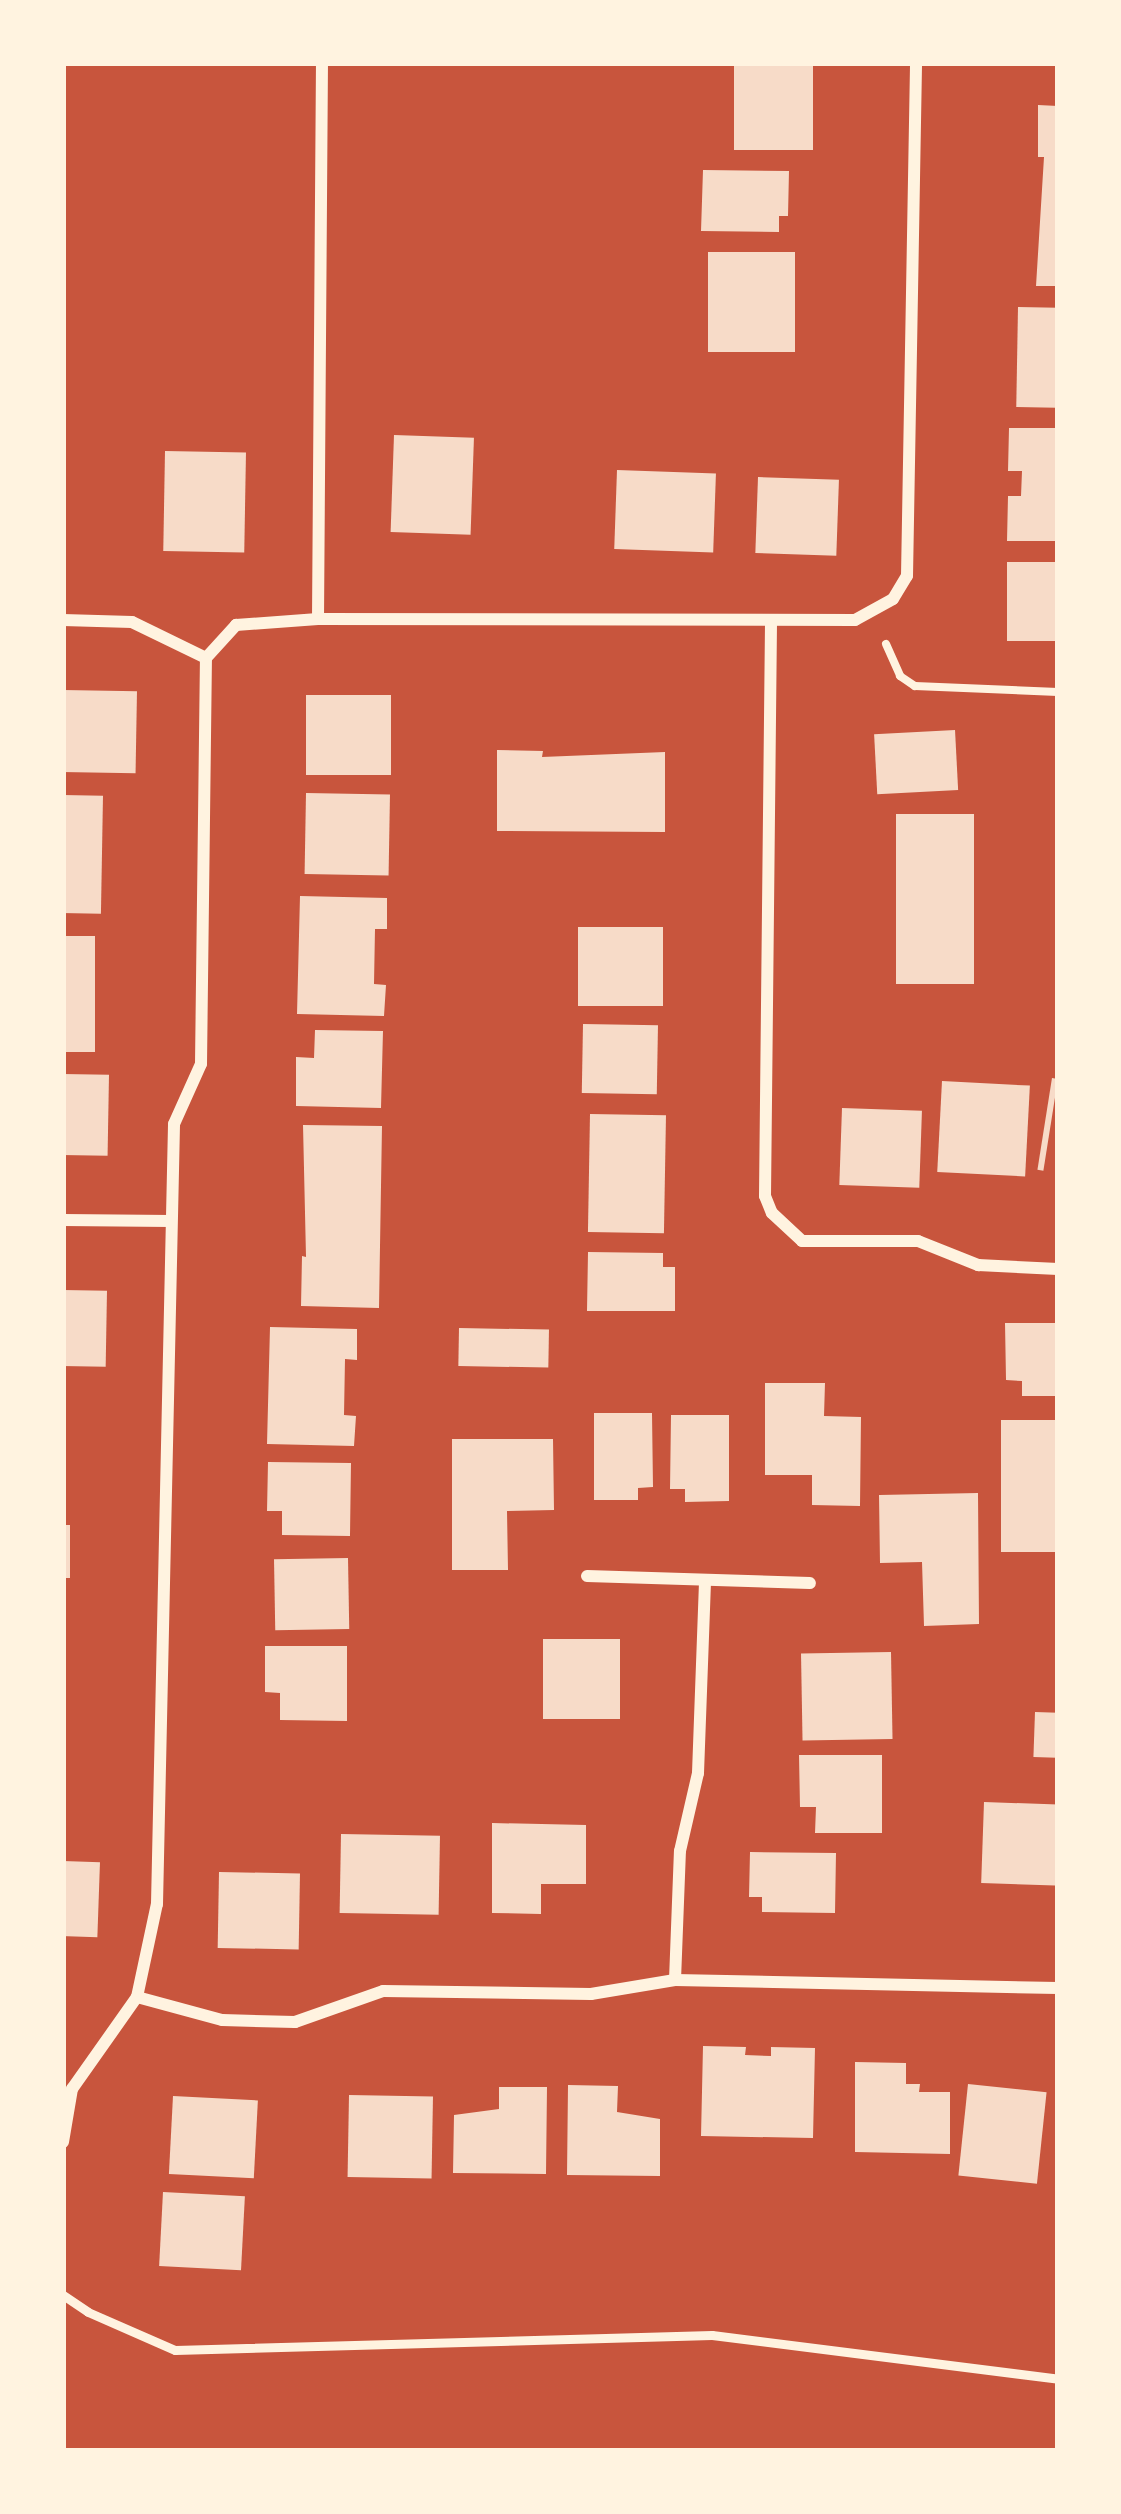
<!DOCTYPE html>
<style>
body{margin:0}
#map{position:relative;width:1121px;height:2514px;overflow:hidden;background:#c8553d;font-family:Raleway,sans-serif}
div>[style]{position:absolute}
.building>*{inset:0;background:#f7dbc8;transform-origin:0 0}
.path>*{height:8px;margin:-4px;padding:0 4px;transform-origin:4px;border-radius:4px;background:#fff3e0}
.service>*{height:9px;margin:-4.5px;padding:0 4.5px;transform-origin:4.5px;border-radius:4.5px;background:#fff3e0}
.minor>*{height:12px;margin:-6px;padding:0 6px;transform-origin:6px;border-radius:6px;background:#fff3e0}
span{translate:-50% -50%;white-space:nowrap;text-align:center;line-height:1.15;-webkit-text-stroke:12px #fff3e0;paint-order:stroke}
.frame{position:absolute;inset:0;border:66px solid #fff3e0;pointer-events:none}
</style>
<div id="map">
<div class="building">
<i style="left:734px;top:63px;width:79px;height:87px"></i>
<i style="clip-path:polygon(1038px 105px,1058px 106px,1058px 286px,1036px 286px,1044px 157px,1038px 157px)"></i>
<i style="clip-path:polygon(703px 170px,789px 171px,788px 216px,779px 216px,779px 232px,701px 231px)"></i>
<i style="left:708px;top:252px;width:87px;height:100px"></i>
<i style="left:1018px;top:307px;width:40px;height:100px;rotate:1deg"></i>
<i style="clip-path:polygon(1009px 428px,1058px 428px,1058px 541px,1007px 541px,1008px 496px,1021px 496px,1022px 471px,1008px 471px)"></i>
<i style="left:394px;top:435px;width:80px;height:97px;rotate:2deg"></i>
<i style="left:165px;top:451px;width:81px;height:100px;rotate:1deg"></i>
<i style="left:617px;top:470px;width:99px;height:79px;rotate:2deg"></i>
<i style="left:758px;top:477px;width:81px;height:76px;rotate:2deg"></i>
<i style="left:1007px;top:562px;width:51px;height:79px"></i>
<i style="left:63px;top:690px;width:74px;height:82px;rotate:1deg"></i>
<i style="left:306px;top:695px;width:85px;height:80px"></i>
<i style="left:955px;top:730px;width:60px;height:81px;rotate:87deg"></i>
<i style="clip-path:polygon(497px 750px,543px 751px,542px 757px,665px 752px,665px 832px,497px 831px)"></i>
<i style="left:306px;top:793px;width:84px;height:81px;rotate:1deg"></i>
<i style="left:63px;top:795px;width:40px;height:118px;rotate:1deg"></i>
<i style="left:896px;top:814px;width:78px;height:170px"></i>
<i style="clip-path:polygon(300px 896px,387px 898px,387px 929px,375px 929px,374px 984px,386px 985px,384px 1016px,297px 1014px)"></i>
<i style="left:578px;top:927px;width:85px;height:79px"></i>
<i style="left:63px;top:936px;width:32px;height:116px"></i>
<i style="left:583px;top:1024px;width:75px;height:69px;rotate:1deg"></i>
<i style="clip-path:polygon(315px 1030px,383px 1031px,381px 1108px,296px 1106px,296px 1057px,314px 1058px)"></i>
<i style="left:63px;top:1074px;width:46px;height:81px;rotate:1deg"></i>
<i style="left:1052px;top:1078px;width:6px;height:93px;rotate:9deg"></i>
<i style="left:942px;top:1081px;width:88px;height:91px;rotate:3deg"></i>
<i style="left:842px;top:1108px;width:80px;height:77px;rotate:2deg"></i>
<i style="left:590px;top:1114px;width:76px;height:118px;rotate:1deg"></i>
<i style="clip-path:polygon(303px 1125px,382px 1126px,379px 1308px,301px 1306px,302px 1256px,306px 1257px)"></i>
<i style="clip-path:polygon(588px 1252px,663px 1253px,663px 1267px,675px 1267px,675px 1311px,587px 1311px)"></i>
<i style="left:63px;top:1290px;width:44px;height:76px;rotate:1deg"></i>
<i style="clip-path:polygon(1005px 1323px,1058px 1323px,1058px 1396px,1022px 1396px,1022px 1381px,1006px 1380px)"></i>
<i style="clip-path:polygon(270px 1327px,357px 1329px,357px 1360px,345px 1359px,344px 1415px,356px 1416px,354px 1446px,267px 1444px)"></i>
<i style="left:459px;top:1328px;width:90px;height:38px;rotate:1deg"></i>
<i style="clip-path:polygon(765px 1383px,825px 1383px,824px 1416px,861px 1417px,860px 1506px,812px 1505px,812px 1475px,765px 1475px)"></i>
<i style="clip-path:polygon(594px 1413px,652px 1413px,653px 1487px,638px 1488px,638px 1500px,594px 1500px)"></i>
<i style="clip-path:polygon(671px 1415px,729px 1415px,729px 1501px,685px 1502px,685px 1489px,670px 1489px)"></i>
<i style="left:1001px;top:1420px;width:57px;height:132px"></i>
<i style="clip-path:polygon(452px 1439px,553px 1439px,554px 1510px,507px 1511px,508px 1570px,452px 1570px)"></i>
<i style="clip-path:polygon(268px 1462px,351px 1463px,350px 1536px,282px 1535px,282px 1511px,267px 1511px)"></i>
<i style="clip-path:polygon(978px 1493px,979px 1624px,924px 1626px,922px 1562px,880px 1563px,879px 1495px)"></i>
<i style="left:63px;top:1525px;width:7px;height:53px"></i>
<i style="left:348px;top:1558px;width:71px;height:74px;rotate:89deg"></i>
<i style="left:543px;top:1639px;width:77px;height:80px"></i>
<i style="clip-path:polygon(265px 1646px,347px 1646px,347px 1721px,280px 1720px,280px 1693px,265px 1692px)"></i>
<i style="left:891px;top:1652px;width:87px;height:90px;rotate:89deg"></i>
<i style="left:1035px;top:1712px;width:23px;height:45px;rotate:2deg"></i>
<i style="clip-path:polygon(799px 1755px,882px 1755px,882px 1833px,815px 1833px,816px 1807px,800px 1807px)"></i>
<i style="left:984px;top:1802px;width:74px;height:81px;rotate:2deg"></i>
<i style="clip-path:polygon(492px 1823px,586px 1825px,586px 1884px,541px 1884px,541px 1914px,492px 1913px)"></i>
<i style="left:341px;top:1834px;width:99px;height:79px;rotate:1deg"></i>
<i style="clip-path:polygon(750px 1852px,836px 1853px,835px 1913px,762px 1912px,762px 1897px,749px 1897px)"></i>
<i style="left:63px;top:1861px;width:37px;height:75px;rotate:2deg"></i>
<i style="left:219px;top:1872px;width:81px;height:76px;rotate:1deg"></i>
<i style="clip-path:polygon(703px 2046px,746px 2047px,745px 2055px,771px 2056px,771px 2047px,815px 2048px,813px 2138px,701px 2136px)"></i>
<i style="clip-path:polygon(855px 2062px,906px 2063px,906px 2084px,920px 2084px,919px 2092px,950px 2092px,950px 2154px,855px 2152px)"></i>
<i style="left:968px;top:2084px;width:79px;height:92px;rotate:6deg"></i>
<i style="clip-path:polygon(568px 2085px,618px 2086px,617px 2112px,660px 2119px,660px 2176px,567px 2175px)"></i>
<i style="clip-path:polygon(499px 2087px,547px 2087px,546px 2174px,453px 2173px,454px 2115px,499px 2109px)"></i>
<i style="left:349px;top:2095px;width:84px;height:82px;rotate:1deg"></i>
<i style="left:173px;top:2096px;width:85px;height:78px;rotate:3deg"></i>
<i style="left:163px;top:2192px;width:82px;height:74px;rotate:3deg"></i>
</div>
<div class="path">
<i style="left:886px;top:644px;width:35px;rotate:66deg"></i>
<i style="left:900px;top:676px;width:18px;rotate:34deg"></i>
<i style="left:915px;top:686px;width:143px;rotate:2.4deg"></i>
</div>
<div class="service">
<i style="left:63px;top:2295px;width:30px;rotate:34deg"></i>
<i style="left:88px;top:2312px;width:95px;rotate:23.6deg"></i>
<i style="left:175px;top:2350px;width:537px;rotate:-1.6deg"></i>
<i style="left:712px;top:2335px;width:349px;rotate:7.2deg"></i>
</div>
<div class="minor">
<i style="left:318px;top:619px;width:556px;rotate:-89.59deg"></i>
<i style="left:63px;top:620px;width:69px;rotate:1.7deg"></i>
<i style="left:132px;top:622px;width:82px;rotate:25.9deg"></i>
<i style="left:771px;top:623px;width:573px;rotate:90.6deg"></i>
<i style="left:765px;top:1196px;width:18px;rotate:68deg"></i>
<i style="left:772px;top:1213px;width:41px;rotate:43deg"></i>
<i style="left:802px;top:1241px;width:116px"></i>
<i style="left:918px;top:1241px;width:65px;rotate:21.8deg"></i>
<i style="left:978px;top:1265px;width:80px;rotate:2.9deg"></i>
<i style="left:63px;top:1220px;width:108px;rotate:0.5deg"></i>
<i style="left:587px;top:1576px;width:223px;rotate:1.8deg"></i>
<i style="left:675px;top:1980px;width:129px;rotate:-87.8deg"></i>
<i style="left:680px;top:1851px;width:80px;rotate:-77deg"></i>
<i style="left:698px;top:1773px;width:191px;rotate:-87.9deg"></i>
<i style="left:137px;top:1997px;width:88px;rotate:15.1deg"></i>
<i style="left:222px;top:2020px;width:73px;rotate:1.6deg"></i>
<i style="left:295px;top:2022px;width:93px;rotate:-19.4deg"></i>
<i style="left:383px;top:1991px;width:208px;rotate:0.8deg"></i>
<i style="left:591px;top:1994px;width:85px;rotate:-9.5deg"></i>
<i style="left:675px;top:1980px;width:383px;rotate:1.2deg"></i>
<i style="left:63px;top:2142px;width:54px;rotate:-80.4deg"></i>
<i style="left:72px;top:2089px;width:113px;rotate:-54.8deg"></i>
<i style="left:137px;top:1997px;width:95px;rotate:-77.9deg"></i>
<i style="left:157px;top:1904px;width:780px;rotate:-88.75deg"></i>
<i style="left:174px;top:1124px;width:66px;rotate:-65.8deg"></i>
<i style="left:201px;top:1064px;width:406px;rotate:-89.3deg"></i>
<i style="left:206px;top:658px;width:45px;rotate:-47.7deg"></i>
<i style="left:236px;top:625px;width:82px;rotate:-4.2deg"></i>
<i style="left:318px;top:619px;width:537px;rotate:0.11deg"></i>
<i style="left:855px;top:620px;width:43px;rotate:-28.9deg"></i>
<i style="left:893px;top:599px;width:27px;rotate:-59deg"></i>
<i style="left:907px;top:576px;width:513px;rotate:-88.99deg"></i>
</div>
<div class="frame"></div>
</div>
